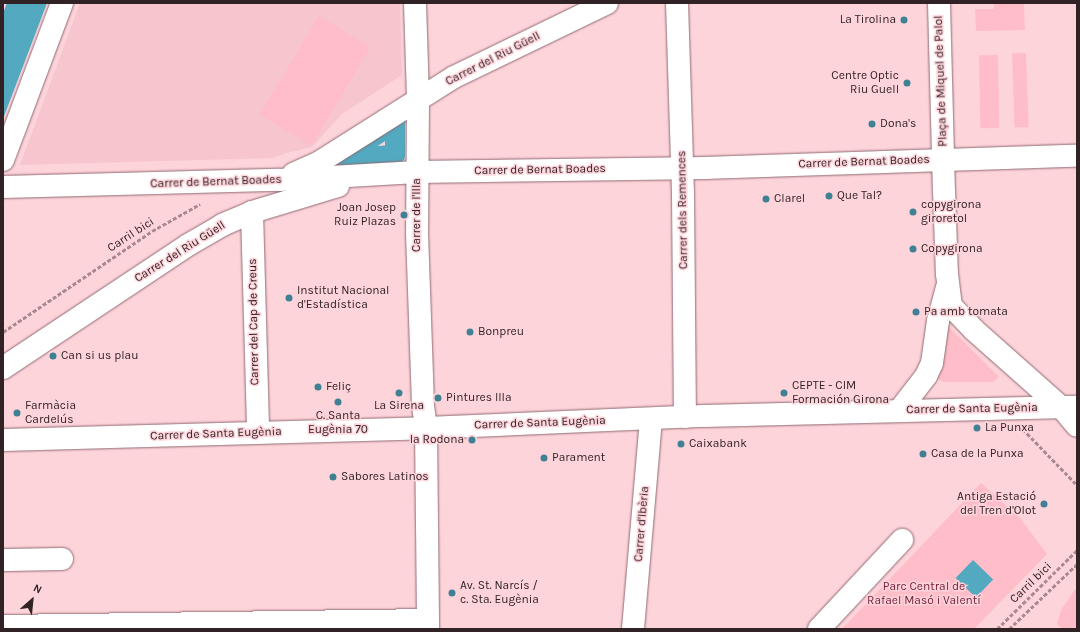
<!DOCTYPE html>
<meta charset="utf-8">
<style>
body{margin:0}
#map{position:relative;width:1080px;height:632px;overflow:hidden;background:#fed4db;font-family:Karla,sans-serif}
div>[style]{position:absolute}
.built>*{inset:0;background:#f6c5ce}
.green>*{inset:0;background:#febdc9;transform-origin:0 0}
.water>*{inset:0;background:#52a9c0;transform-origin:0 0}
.canal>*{height:20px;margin:-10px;padding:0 10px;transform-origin:10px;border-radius:10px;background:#52a9c0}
.path>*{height:2.5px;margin-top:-1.25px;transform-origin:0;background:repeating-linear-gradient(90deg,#a98a8f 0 4px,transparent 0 6px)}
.roads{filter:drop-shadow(0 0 1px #906c72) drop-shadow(0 0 1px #906c72)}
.minor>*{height:22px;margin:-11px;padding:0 11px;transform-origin:11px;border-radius:11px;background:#fff}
.dots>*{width:11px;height:11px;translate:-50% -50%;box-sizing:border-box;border:2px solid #fed4db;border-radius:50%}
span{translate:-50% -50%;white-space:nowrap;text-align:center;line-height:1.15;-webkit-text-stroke:3px #fed4db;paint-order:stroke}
.poi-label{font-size:12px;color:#312225}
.right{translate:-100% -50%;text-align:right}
.left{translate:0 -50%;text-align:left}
.street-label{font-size:12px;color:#312225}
.park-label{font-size:12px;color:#711c36}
.frame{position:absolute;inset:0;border:4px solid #312225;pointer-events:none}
.north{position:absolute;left:12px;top:580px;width:40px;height:40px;-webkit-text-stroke:3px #fed4db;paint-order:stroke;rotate:27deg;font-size:11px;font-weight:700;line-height:16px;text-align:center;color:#312225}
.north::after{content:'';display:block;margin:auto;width:14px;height:18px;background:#312225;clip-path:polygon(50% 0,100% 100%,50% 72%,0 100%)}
</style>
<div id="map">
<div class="built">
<i style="clip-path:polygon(80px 3px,400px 3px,402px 75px,342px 114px,312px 147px,286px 153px,273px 158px,20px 165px)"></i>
</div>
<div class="green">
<i style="clip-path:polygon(994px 3px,1024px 3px,1025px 30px,976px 31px,975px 9px,994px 9px)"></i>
<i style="left:319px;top:16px;width:60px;height:115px;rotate:31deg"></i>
<i style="left:1026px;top:53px;width:74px;height:14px;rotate:88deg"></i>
<i style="left:998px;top:55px;width:73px;height:19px;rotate:89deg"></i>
<i style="clip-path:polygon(947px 325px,999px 377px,993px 382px,943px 382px,934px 376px)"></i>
<i style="clip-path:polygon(981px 483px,1020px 518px,1047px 554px,974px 629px,842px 629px)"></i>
<i style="clip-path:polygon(1077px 587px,1077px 629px,1062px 629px,1057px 624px,1061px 610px)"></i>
</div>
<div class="water">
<i style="clip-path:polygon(7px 3px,47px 3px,3px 119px,3px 13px)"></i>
<i style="left:973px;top:560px;width:28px;height:25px;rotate:44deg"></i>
</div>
<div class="canal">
<i style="left:395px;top:123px;width:32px;rotate:90deg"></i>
<i style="left:395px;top:155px;width:55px;rotate:176.9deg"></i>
<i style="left:340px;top:158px;width:65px;rotate:-32.5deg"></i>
</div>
<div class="path">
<i style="left:3px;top:332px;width:180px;rotate:-34.1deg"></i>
<i style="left:152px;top:231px;width:55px;rotate:-29.4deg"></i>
<i style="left:1023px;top:429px;width:78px;rotate:46deg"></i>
<i style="left:997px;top:629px;width:112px;rotate:-44.6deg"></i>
<i style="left:1009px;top:629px;width:94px;rotate:-43.7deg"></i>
</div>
<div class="roads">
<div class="minor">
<i style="left:415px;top:3px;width:97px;rotate:88.2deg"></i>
<i style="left:418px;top:100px;width:133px;rotate:90.4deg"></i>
<i style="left:417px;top:233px;width:173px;rotate:88deg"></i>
<i style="left:423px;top:406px;width:22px;rotate:82deg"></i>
<i style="left:426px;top:428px;width:201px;rotate:89.4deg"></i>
<i style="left:677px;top:3px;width:190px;rotate:88.2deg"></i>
<i style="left:683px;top:193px;width:224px;rotate:89.5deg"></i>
<i style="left:939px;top:3px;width:187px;rotate:88.5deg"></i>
<i style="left:944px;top:190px;width:84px;rotate:88deg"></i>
<i style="left:947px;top:274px;width:32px;rotate:83deg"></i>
<i style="left:951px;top:306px;width:33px;rotate:46deg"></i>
<i style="left:974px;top:330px;width:118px;rotate:41.6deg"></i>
<i style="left:1062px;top:408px;width:23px;rotate:50deg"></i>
<i style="left:3px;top:160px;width:168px;rotate:-69.4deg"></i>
<i style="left:293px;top:174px;width:27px;rotate:-24deg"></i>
<i style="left:318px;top:163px;width:161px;rotate:-32.3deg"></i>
<i style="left:454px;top:77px;width:170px;rotate:-25.8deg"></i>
<i style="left:3px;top:187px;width:276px;rotate:-1.5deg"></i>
<i style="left:279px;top:180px;width:138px;rotate:-3.3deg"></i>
<i style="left:417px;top:172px;width:290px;rotate:-0.8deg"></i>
<i style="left:707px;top:168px;width:370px;rotate:-1.9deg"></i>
<i style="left:252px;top:212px;width:221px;rotate:88.4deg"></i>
<i style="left:3px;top:368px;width:222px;rotate:-33.6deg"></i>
<i style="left:188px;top:245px;width:39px;rotate:-30deg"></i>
<i style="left:222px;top:225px;width:33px;rotate:-23deg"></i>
<i style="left:252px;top:212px;width:90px;rotate:-16.8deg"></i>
<i style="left:899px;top:411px;width:44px;rotate:-52.4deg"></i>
<i style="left:926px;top:376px;width:14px;rotate:-65deg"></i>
<i style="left:932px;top:363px;width:42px;rotate:-81.9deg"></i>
<i style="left:938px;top:321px;width:35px;rotate:-75deg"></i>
<i style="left:3px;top:440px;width:423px;rotate:-1.6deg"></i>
<i style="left:426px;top:428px;width:278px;rotate:-2.5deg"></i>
<i style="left:704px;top:416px;width:373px;rotate:-1.4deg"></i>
<i style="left:3px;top:560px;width:59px;rotate:-1deg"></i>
<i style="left:3px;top:626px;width:425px;rotate:-0.8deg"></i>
<i style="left:633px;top:629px;width:210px;rotate:-85.1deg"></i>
<i style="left:819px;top:629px;width:122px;rotate:-47deg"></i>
</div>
</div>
<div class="dots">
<i style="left:904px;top:20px;background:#3f8092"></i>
<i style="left:907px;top:83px;background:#3f8092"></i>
<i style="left:872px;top:124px;background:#3f8092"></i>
<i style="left:829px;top:196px;background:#3f8092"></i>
<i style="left:766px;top:199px;background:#3f8092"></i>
<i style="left:913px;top:212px;background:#3f8092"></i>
<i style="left:404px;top:215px;background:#3f8092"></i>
<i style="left:913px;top:249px;background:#3f8092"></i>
<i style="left:289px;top:298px;background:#3f8092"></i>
<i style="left:916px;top:312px;background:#3f8092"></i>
<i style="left:470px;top:332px;background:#3f8092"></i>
<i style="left:53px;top:356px;background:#3f8092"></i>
<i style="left:318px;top:387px;background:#3f8092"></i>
<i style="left:399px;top:393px;background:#3f8092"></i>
<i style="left:784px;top:393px;background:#3f8092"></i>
<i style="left:438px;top:398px;background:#3f8092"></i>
<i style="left:338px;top:402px;background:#3f8092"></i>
<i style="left:17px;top:413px;background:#3f8092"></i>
<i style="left:977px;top:428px;background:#3f8092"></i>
<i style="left:472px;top:440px;background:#3f8092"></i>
<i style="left:681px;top:444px;background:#3f8092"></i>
<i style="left:923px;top:454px;background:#3f8092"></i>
<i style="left:544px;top:458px;background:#3f8092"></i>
<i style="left:333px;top:477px;background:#3f8092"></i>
<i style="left:1044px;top:504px;background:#3f8092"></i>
<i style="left:452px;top:593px;background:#3f8092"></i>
</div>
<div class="poi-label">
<span class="right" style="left:896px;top:20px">La Tirolina</span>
<span class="right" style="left:899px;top:83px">Centre Optic<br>Riu Guell</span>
<span class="left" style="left:880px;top:124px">Dona's</span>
<span class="left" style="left:837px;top:196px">Que Tal?</span>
<span class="left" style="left:774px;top:199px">Clarel</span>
<span class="left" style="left:921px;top:212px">copygirona<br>giroretol</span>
<span class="right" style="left:396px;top:215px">Joan Josep<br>Ruiz Plazas</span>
<span class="left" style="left:921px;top:249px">Copygirona</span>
<span class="left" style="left:297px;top:298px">Institut Nacional<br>d'Estadística</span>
<span class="left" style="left:924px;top:312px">Pa amb tomata</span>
<span class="left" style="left:478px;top:332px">Bonpreu</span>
<span class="left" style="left:61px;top:356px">Can si us plau</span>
<span class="left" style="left:792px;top:393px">CEPTE - CIM<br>Formación Girona</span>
<span class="left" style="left:326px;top:387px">Feliç</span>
<span class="left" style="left:446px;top:398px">Pintures Illa</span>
<span class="left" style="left:25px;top:413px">Farmàcia<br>Cardelús</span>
<span style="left:399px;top:406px">La Sirena</span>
<span style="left:338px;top:423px">C. Santa<br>Eugènia 70</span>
<span class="left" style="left:985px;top:428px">La Punxa</span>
<span class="right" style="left:464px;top:440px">la Rodona</span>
<span class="left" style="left:689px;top:444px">Caixabank</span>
<span class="left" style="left:931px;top:454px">Casa de la Punxa</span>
<span class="left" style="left:552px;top:458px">Parament</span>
<span class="left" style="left:341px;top:477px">Sabores Latinos</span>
<span class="right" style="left:1036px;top:504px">Antiga Estació<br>del Tren d'Olot</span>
<span class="left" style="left:460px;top:593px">Av. St. Narcís /<br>c. Sta. Eugènia</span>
</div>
<div class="street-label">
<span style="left:493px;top:59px;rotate:-27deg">Carrer del Riu Güell</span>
<span style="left:941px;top:81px;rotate:-92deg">Plaça de Miquel de Palol</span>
<span style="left:864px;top:162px;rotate:-2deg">Carrer de Bernat Boades</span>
<span style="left:540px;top:170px;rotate:-1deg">Carrer de Bernat Boades</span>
<span style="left:216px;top:182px;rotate:-2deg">Carrer de Bernat Boades</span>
<span style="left:683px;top:210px;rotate:-91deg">Carrer dels Remences</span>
<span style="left:417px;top:215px;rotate:-90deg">Carrer de l'Illa</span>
<span style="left:131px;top:235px;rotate:-33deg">Carril bici</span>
<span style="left:180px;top:252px;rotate:-32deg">Carrer del Riu Güell</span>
<span style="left:254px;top:322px;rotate:-91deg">Carrer del Cap de Creus</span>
<span style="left:972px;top:409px;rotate:-1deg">Carrer de Santa Eugènia</span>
<span style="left:540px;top:423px;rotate:-2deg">Carrer de Santa Eugènia</span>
<span style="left:216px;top:434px;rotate:-2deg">Carrer de Santa Eugènia</span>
<span style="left:642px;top:524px;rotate:-85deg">Carrer d'Ibèria</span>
<span style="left:1031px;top:583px;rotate:-44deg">Carril bici</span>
</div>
<div class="park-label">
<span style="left:924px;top:594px">Parc Central de<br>Rafael Masó i Valentí</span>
</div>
<div class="frame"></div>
<div class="north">N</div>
</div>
